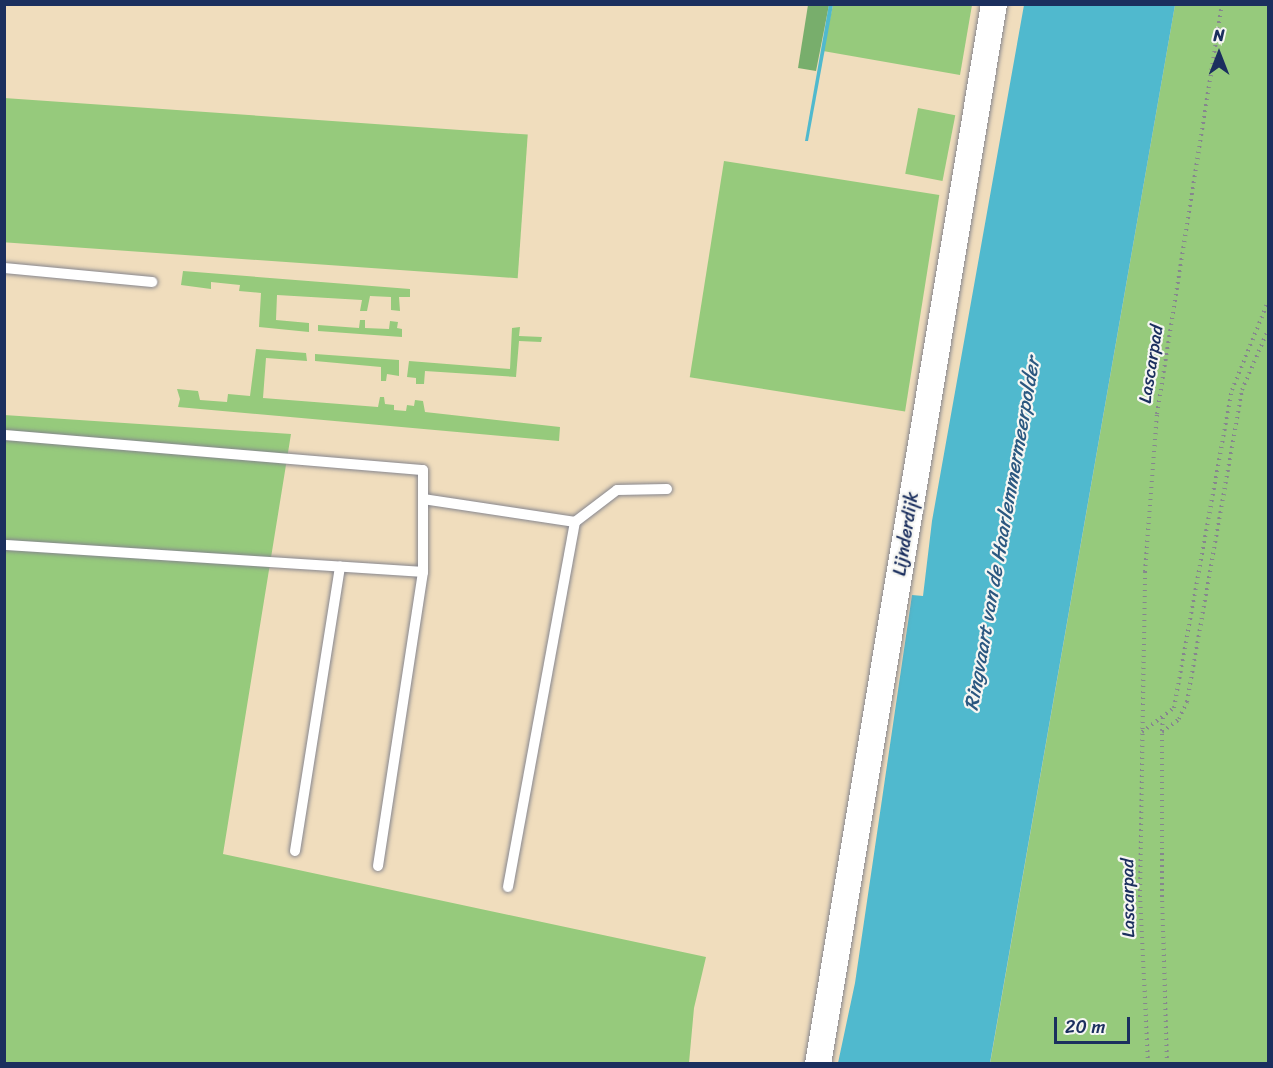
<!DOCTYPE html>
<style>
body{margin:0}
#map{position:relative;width:1273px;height:1068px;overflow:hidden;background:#f0ddbd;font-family:Sriracha,sans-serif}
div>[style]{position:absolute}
.green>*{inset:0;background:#96ca7c;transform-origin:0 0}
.forest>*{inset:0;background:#78ae6c}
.water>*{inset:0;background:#50b9ce}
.path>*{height:4px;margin-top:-2px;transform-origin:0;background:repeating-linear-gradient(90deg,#86868e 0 1.5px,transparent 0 6px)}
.roads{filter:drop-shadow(0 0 2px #86868e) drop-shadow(0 0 2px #86868e)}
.service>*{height:10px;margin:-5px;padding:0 5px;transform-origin:5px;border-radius:5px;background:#fff}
.tertiary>*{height:26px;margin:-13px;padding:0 13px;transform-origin:13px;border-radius:13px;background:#fff}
span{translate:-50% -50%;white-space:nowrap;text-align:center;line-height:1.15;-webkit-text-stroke:4.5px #f6f6f2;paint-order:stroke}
.street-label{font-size:18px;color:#1b2f5e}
.water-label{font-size:20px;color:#2b5880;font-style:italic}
.frame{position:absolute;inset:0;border:6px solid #1b2f5e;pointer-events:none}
.north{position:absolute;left:1189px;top:24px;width:60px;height:60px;-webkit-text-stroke:4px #f6f6f2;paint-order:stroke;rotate:0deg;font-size:16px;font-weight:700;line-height:24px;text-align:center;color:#1b2f5e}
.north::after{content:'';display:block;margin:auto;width:21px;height:27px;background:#1b2f5e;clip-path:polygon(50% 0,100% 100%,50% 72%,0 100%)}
.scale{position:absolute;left:1054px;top:1017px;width:76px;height:27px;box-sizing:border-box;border:3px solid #1b2f5e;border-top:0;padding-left:8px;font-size:18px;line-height:21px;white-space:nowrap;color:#1b2f5e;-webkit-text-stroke:4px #f6f6f2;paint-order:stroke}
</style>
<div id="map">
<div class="green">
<i style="clip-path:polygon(833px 5px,972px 5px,960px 75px,823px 51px)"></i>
<i style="clip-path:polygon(1175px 5px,1268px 5px,1268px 1063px,990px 1064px)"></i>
<i style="left:4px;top:98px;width:525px;height:144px;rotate:4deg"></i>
<i style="left:918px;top:108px;width:38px;height:67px;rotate:11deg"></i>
<i style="left:724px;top:161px;width:218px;height:219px;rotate:9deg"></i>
<i style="clip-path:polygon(183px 271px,410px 289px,410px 297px,399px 297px,400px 311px,391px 310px,391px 297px,370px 296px,367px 311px,360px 311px,362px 300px,277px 295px,276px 320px,309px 323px,309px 332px,259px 327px,261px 293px,239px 291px,240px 285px,211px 282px,211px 289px,181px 285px)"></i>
<i style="clip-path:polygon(360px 320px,365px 320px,365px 328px,389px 329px,390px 321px,398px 322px,397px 328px,402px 329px,402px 337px,318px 331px,318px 325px,359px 328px)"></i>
<i style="clip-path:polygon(520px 327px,519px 336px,542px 337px,541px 342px,519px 341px,516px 377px,425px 371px,424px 384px,416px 384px,416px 378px,407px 377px,409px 361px,510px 369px,512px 328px)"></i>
<i style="clip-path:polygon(256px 349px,306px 353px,307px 361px,266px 358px,263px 398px,378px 407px,380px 397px,384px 397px,385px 404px,394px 405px,394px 410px,406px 411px,407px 405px,414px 406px,415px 400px,423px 401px,425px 412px,560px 427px,559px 441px,178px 407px,180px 399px,177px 389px,198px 391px,200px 400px,227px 402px,228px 394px,250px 396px)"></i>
<i style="clip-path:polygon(315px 354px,399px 360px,399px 376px,387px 374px,386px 381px,381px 381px,381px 367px,315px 361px)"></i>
<i style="clip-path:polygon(4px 415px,291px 434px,223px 854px,706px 957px,694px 1008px,689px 1063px,5px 1063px)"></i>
</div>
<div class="forest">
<i style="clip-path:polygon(808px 5px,829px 5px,816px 71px,798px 68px)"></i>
</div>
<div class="water">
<i style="clip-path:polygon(829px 4px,833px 5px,808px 141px,805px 141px)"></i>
<i style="clip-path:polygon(1024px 5px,1175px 5px,990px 1063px,838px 1063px,855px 983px,912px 595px,923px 596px,932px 521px)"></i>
</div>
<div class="path">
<i style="left:1162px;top:731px;width:15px;rotate:-86deg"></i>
<i style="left:1142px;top:732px;width:40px;rotate:-37deg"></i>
<i style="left:1174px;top:708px;width:323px;rotate:-79.7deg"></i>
<i style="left:1232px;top:390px;width:95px;rotate:-67.8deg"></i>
<i style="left:1148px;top:1064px;width:167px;rotate:-92.7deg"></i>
<i style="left:1140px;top:897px;width:325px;rotate:-89.1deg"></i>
<i style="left:1145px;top:572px;width:158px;rotate:-85.7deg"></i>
<i style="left:1157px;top:414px;width:415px;rotate:-81deg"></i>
<i style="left:1167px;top:1064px;width:167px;rotate:-91.7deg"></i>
<i style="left:1162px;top:897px;width:165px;rotate:-90deg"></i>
<i style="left:1162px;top:732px;width:21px;rotate:-37deg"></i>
<i style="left:1179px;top:719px;width:19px;rotate:-65deg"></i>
<i style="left:1187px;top:702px;width:317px;rotate:-80deg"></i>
<i style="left:1242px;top:390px;width:65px;rotate:-66.6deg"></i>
</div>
<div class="roads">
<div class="service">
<i style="left:4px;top:268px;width:149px;rotate:5.4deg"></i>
<i style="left:4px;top:435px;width:420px;rotate:4.8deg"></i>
<i style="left:423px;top:470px;width:102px;rotate:90deg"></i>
<i style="left:423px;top:572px;width:420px;rotate:-176.3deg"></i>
<i style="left:423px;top:499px;width:154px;rotate:8.6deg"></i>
<i style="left:575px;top:522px;width:53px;rotate:-37.3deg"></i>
<i style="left:617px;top:490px;width:50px;rotate:-1.1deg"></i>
<i style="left:295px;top:851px;width:288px;rotate:-81deg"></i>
<i style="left:378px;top:866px;width:297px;rotate:-81.3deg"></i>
<i style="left:508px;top:887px;width:371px;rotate:-79.6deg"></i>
</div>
<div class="tertiary">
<i style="left:818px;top:1064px;width:1075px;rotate:-80.57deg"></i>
</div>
</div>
<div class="street-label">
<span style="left:1151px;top:364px;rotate:-81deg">Lascarpad</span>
<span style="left:906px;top:534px;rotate:-81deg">Lijnderdijk</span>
<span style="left:1128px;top:898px;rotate:-91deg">Lascarpad</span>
</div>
<div class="water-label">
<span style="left:1002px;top:534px;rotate:-80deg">Ringvaart van de Haarlemmermeerpolder</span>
</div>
<div class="frame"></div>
<div class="north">N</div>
<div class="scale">20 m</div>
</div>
